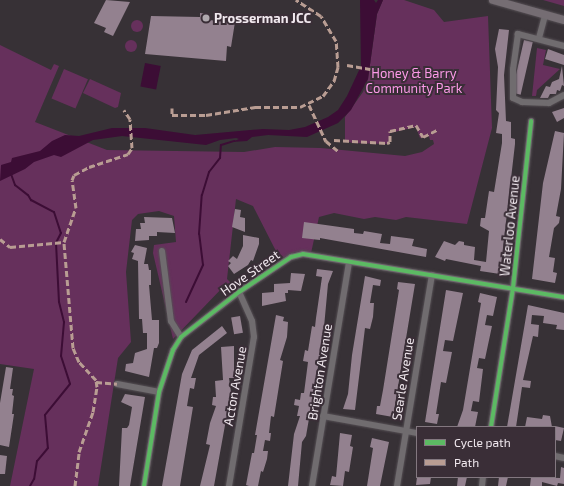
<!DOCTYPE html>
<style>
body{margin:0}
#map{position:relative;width:564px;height:486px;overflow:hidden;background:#373136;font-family:"Exo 2",sans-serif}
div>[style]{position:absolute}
.green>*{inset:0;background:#66305c;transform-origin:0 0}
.round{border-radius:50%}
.water>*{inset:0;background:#3c0d35;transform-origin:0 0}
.stream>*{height:2px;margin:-1px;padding:0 1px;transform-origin:1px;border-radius:1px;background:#3c0d35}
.building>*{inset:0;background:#93818f;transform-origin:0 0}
.roads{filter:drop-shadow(0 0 1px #554f54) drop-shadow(0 0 1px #554f54)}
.minor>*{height:6px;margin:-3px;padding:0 3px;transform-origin:3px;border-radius:3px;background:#706c6f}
.major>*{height:8px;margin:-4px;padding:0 4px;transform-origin:4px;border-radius:4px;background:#756d73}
.quiet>*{height:3px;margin-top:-1.5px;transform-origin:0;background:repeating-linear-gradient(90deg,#b99d93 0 6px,transparent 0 9px)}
.cycleway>*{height:4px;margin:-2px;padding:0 2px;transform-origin:2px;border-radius:2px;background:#5cba63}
.dots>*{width:11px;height:11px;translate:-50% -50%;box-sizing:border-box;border:2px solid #3a2e37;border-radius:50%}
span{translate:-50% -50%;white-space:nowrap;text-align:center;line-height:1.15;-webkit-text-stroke:4px #3a2e37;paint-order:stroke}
.poi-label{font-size:13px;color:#f0e8ee;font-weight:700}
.left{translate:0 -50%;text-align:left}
.park-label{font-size:13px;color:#fc9ae8}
.street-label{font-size:13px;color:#f0e8ee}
.legend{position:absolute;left:416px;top:426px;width:140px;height:52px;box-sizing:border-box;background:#3a2e37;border:1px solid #837880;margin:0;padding:5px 7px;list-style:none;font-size:12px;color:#f0e8ee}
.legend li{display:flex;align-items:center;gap:8px;height:20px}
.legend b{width:20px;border:1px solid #837880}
</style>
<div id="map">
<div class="green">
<i style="clip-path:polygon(383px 0,404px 0,434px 10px,444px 22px,488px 16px,492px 128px,467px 224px,406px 217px,396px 220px,375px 217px,364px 219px,334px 213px,319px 217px,311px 253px,296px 252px,280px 259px,253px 206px,236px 199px,227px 279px,231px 283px,226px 284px,173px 339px,153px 253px,154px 245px,176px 242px,174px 216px,159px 211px,138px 214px,132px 220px,126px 272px,131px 342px,118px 358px,98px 486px,10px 486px,34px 369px,0 364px,0 45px,51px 70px,54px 64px,59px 66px,35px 122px,107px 150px,244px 152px,275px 147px,321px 148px,405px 156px,422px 152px,434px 144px,433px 140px,430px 140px,429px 136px,420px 138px,416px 127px,390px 133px,388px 144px,352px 143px,345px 140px,345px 117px,363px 92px,368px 79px,377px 14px)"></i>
<i style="clip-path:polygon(543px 0,564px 0,564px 6px)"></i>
<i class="round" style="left:131px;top:20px;width:12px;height:12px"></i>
<i class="round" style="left:125px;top:40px;width:12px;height:12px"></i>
<i style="clip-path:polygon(537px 48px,546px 50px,543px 65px,560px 69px,537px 90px,536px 96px,532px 96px)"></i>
<i style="left:64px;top:69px;width:26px;height:32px;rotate:23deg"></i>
<i style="clip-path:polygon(90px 79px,121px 93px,118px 107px,115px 108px,83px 93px)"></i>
</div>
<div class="water">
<i style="clip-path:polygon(360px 0,374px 0,376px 3px,378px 0,383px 0,377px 14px,368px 79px,351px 110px,338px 123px,307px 137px,268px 135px,252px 137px,247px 141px,232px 142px,239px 139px,236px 138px,220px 140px,206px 145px,122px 136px,93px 140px,61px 157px,54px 155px,34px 162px,25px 169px,0 181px,1px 165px,11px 162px,12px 158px,40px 151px,52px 141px,65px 135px,79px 136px,112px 128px,145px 128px,195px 135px,263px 129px,289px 130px,305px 127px,328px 117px,338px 110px,347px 96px,361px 66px)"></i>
<i style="left:145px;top:63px;width:16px;height:24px;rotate:11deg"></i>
</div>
<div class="stream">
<i style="left:11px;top:174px;width:12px;rotate:70deg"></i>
<i style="left:15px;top:185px;width:16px;rotate:38deg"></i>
<i style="left:28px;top:195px;width:6px;rotate:59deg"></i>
<i style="left:31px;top:200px;width:26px;rotate:28deg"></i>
<i style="left:54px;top:212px;width:22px;rotate:72deg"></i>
<i style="left:61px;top:233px;width:11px;rotate:117deg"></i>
<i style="left:56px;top:243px;width:59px;rotate:87.1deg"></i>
<i style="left:59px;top:302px;width:21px;rotate:76deg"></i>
<i style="left:64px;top:322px;width:34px;rotate:95deg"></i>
<i style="left:61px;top:356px;width:29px;rotate:72deg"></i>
<i style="left:70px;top:384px;width:40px;rotate:129deg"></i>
<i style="left:45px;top:415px;width:33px;rotate:85deg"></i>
<i style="left:48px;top:448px;width:17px;rotate:130deg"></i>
<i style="left:37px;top:461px;width:18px;rotate:99deg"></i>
<i style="left:34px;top:479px;width:8px;rotate:120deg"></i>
<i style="left:186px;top:302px;width:41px;rotate:-65.3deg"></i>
<i style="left:203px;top:265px;width:31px;rotate:-97deg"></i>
<i style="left:199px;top:234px;width:39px;rotate:-86deg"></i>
<i style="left:202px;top:195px;width:24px;rotate:-73deg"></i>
<i style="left:209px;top:172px;width:18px;rotate:-52deg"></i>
<i style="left:220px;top:158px;width:13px;rotate:-86deg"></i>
<i style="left:221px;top:145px;width:14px;rotate:-17deg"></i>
</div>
<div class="building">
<i style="clip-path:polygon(106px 0,130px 2px,113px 36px,104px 32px,106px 28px,94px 23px)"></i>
<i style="clip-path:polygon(200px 13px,209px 14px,208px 20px,235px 22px,231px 47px,227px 46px,226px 61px,145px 54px,151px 16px,200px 17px)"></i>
<i style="clip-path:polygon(499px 29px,509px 30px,504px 75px,506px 121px,511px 122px,511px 138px,515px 139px,515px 144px,500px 274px,480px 271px,481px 266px,446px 259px,445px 261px,435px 257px,444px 241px,455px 245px,459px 241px,464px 242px,464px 245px,475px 247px,474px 260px,486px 262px,489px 231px,480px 226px,481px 218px,485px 218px,489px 191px,494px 192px,502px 143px,502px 134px,496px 133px,499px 113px,496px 110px,498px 67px,495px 49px)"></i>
<i style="left:524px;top:40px;width:9px;height:54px;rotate:13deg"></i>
<i style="clip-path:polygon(548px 49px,564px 55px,564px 65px,545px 59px)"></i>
<i style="clip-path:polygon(562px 66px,564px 86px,562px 85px,560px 91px,557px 90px,556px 94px,550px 94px,548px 98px,540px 98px,546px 86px,550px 87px,552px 82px,559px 79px)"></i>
<i style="clip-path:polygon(564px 108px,564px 118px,557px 122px,552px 112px)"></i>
<i style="clip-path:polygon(555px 131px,564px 133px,561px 189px,556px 216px,560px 217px,559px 223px,554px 228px,549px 257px,555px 258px,553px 272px,557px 273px,555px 283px,532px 279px,543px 183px)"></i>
<i style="clip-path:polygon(235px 209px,241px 210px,240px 217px,245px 218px,245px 232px,232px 227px)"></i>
<i style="clip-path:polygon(144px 217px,172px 218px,175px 233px,157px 232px,157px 236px,149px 236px,149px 240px,135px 241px,136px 229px,141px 229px,140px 223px,145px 223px)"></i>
<i style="clip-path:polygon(304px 222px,354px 229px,354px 233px,363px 234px,364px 231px,382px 234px,380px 243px,390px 244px,391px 236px,414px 239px,412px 246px,427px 249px,426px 257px,320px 238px,320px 240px,302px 238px)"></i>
<i style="clip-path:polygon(243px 235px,259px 238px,259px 244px,253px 261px,251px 260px,248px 265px,234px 274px,228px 266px,231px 263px,228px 261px,233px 256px,237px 259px,243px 246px)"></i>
<i style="clip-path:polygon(135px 245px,147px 248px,144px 264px,148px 264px,149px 270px,151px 270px,151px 285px,149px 285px,152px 320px,159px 320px,159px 343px,157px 348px,154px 348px,149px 377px,125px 371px,126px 364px,133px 363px,135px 353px,147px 349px,147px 333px,143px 333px,142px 319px,139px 319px,138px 261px,132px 259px,134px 253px,131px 252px)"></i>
<i style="clip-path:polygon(317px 269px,333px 271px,328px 284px,323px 338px,306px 436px,302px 442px,298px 486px,288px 486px,294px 434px,300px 416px,297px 416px,299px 406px,294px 405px,295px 399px,300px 400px,301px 393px,304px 393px,308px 362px,303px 361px,305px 350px,308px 351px,312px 326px,315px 327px,316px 318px,322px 277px,316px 276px)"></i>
<i style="clip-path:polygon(291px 273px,305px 274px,301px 291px,288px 290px,288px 293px,285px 293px,286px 301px,262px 306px,262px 293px,274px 292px,274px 284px,290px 283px)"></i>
<i style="clip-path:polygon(365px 276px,381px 280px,380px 286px,373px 285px,370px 303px,374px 303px,373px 317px,370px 329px,365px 328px,355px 410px,343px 409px,348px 394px,352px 355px)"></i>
<i style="clip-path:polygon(398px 282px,415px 284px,393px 417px,376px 414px,377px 406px,380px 406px,383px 390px,399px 290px,397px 289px)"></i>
<i style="clip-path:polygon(446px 290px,463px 293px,453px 341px,445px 340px,443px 351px,452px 352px,446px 383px,441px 382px,436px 414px,439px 414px,437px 424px,425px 422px)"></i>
<i style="clip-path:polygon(480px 293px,497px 297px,493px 316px,487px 315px,485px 325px,492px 326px,485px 359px,479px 358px,477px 368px,483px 369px,479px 402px,473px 401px,471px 411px,478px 412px,475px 427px,457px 427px,463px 410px,481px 303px,478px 302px)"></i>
<i style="clip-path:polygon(528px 305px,564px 313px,564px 330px,556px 329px,557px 325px,543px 323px,544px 316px,532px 315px,531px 324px,539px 325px,538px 337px,533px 336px,523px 380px,531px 381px,530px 388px,522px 387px,516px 427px,507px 427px)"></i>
<i style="clip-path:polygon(276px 315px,284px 317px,283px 321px,288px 322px,287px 337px,280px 360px,283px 361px,274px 417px,271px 416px,269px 433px,271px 433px,270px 441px,265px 440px,263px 451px,268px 451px,267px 459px,263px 472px,261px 471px,258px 486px,249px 486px,246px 485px,252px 453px,254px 453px,257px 435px,255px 435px)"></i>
<i style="left:240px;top:316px;width:17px;height:9px;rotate:80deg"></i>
<i style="clip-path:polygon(222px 326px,227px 333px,199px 355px,191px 378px,196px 378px,194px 389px,190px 388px,187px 406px,193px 407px,180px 486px,162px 486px,182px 374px,192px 350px)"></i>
<i style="clip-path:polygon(234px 346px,234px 378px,229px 378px,231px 392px,214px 486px,200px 486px,210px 445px,206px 444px,210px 423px,216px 406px,212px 405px,213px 397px,216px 397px,215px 381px,223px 380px,221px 347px)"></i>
<i style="clip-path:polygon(6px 367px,13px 368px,10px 389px,13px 389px,12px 395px,14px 396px,12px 414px,14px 414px,9px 447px,0 445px,0 403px)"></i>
<i style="clip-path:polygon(125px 394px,145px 397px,130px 486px,119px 486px,122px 428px,127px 428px,129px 425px,132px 407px,121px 402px)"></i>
<i style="clip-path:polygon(543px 415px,550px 416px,552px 427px,525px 427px,527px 417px,542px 419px)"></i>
<i style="clip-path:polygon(555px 426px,564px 428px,561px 441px,555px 440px)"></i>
<i style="clip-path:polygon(340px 433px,352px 435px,350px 446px,353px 447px,349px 472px,345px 471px,343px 486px,330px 485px,332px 476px,336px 477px)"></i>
<i style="clip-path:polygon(372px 438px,389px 442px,380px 486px,367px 486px,373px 448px,370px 447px)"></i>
<i style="clip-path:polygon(0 455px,7px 456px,5px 474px,0 474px)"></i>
<i style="clip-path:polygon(561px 467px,564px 468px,564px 484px,558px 483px,557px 486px,542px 482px,542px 486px,530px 486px,531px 477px,560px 478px)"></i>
<i style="clip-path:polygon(417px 477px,431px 477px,430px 484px,416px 485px)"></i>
<i style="clip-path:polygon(458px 477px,467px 477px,465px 486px,457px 486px)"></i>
<i style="clip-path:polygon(499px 477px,508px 477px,506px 486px,498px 486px)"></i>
</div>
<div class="roads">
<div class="minor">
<i style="left:539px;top:38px;width:24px;rotate:-75deg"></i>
<i style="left:564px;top:46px;width:48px;rotate:-165.4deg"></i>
<i style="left:518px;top:34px;width:35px;rotate:98deg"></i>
<i style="left:513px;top:69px;width:29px;rotate:90deg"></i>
<i style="left:513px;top:98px;width:10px;rotate:24deg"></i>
<i style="left:522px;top:102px;width:27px;rotate:2deg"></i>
<i style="left:549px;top:103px;width:17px;rotate:-28deg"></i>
<i style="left:162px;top:251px;width:71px;rotate:82.7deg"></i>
<i style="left:171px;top:321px;width:19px;rotate:58deg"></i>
<i style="left:117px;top:384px;width:43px;rotate:10.8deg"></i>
<i style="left:323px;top:416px;width:96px;rotate:10.3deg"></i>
<i style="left:491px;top:427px;width:141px;rotate:-81deg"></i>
<i style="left:513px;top:288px;width:168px;rotate:-83.8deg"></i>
<i style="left:555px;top:456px;width:9px;rotate:13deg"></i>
<i style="left:144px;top:486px;width:95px;rotate:-80.9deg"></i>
<i style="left:159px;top:392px;width:44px;rotate:-71.6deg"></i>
<i style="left:173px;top:350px;width:15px;rotate:-58deg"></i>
<i style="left:181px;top:337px;width:73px;rotate:-37.8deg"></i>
<i style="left:239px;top:292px;width:63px;rotate:-33.9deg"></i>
<i style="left:291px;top:257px;width:12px;rotate:-14deg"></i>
<i style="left:303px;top:254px;width:265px;rotate:9.4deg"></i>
<i style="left:229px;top:486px;width:151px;rotate:-80.5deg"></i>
<i style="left:254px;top:337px;width:16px;rotate:-97deg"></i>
<i style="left:252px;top:321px;width:32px;rotate:-114deg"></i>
<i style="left:312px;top:486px;width:227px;rotate:-80.6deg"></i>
<i style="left:397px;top:486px;width:214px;rotate:-80.6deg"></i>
<i style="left:482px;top:486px;width:9px;rotate:-84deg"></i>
</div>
<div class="major">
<i style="left:493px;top:0;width:74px;rotate:15.7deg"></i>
</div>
</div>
<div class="quiet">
<i style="left:347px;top:65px;width:35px;rotate:10deg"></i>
<i style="left:309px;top:105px;width:40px;rotate:65deg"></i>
<i style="left:326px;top:141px;width:17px;rotate:40deg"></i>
<i style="left:172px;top:108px;width:7px;rotate:90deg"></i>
<i style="left:172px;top:115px;width:34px"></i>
<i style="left:206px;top:115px;width:50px;rotate:-9.3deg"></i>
<i style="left:255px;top:107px;width:45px"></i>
<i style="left:300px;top:107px;width:25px;rotate:-26deg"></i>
<i style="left:323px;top:96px;width:19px;rotate:-54deg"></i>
<i style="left:334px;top:81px;width:15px;rotate:-74deg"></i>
<i style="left:338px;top:67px;width:26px;rotate:-94deg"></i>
<i style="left:336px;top:41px;width:29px;rotate:-121deg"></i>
<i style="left:321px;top:16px;width:30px;rotate:-147deg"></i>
<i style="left:334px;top:140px;width:53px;rotate:3.2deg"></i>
<i style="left:387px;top:143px;width:3px;rotate:-18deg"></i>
<i style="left:390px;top:142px;width:11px;rotate:-90deg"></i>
<i style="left:390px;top:131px;width:27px;rotate:-13deg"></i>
<i style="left:416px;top:125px;width:14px;rotate:60deg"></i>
<i style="left:423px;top:137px;width:16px;rotate:-27deg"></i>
<i style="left:0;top:239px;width:13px;rotate:39deg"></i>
<i style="left:10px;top:247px;width:54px;rotate:-5.3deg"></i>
<i style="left:96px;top:382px;width:21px;rotate:5deg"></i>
<i style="left:75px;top:486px;width:34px;rotate:-83deg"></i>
<i style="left:79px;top:452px;width:42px;rotate:-70.7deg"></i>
<i style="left:93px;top:412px;width:25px;rotate:-81deg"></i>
<i style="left:97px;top:387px;width:7px;rotate:-98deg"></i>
<i style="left:96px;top:380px;width:25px;rotate:-133deg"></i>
<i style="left:79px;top:362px;width:15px;rotate:-113deg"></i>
<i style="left:73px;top:348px;width:106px;rotate:-94.9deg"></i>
<i style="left:64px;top:242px;width:36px;rotate:-71deg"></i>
<i style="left:76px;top:208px;width:28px;rotate:-98deg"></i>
<i style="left:72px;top:180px;width:5px;rotate:-68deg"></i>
<i style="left:74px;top:175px;width:17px;rotate:-28deg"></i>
<i style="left:89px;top:167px;width:41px;rotate:-18.4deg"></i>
<i style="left:128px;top:154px;width:7px;rotate:-56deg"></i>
<i style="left:132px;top:148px;width:29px;rotate:-94deg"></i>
<i style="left:130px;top:119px;width:11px;rotate:-124deg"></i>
</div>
<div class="cycleway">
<i style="left:491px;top:427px;width:141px;rotate:-81deg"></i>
<i style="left:513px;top:288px;width:168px;rotate:-83.8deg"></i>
<i style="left:144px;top:486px;width:95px;rotate:-80.9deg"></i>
<i style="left:159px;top:392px;width:44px;rotate:-71.6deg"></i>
<i style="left:173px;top:350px;width:15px;rotate:-58deg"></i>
<i style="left:181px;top:337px;width:73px;rotate:-37.8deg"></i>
<i style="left:239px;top:292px;width:63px;rotate:-33.9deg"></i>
<i style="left:291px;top:257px;width:12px;rotate:-14deg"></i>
<i style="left:303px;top:254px;width:265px;rotate:9.4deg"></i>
</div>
<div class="dots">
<i style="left:206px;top:18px;background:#afa8ae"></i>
</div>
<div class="poi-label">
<span class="left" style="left:214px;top:18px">Prosserman JCC</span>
</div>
<div class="park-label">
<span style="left:414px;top:81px">Honey &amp; Barry<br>Community Park</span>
</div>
<div class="street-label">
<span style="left:510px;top:226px;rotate:-84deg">Waterloo Avenue</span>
<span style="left:250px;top:273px;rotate:-35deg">Hove Street</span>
<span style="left:320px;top:372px;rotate:-81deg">Brighton Avenue</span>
<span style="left:403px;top:379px;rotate:-81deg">Searle Avenue</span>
<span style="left:235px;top:386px;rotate:-80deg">Acton Avenue</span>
</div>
<ul class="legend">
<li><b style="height:5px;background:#5cba63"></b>Cycle path</li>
<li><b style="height:5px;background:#b99d93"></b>Path</li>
</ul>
</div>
